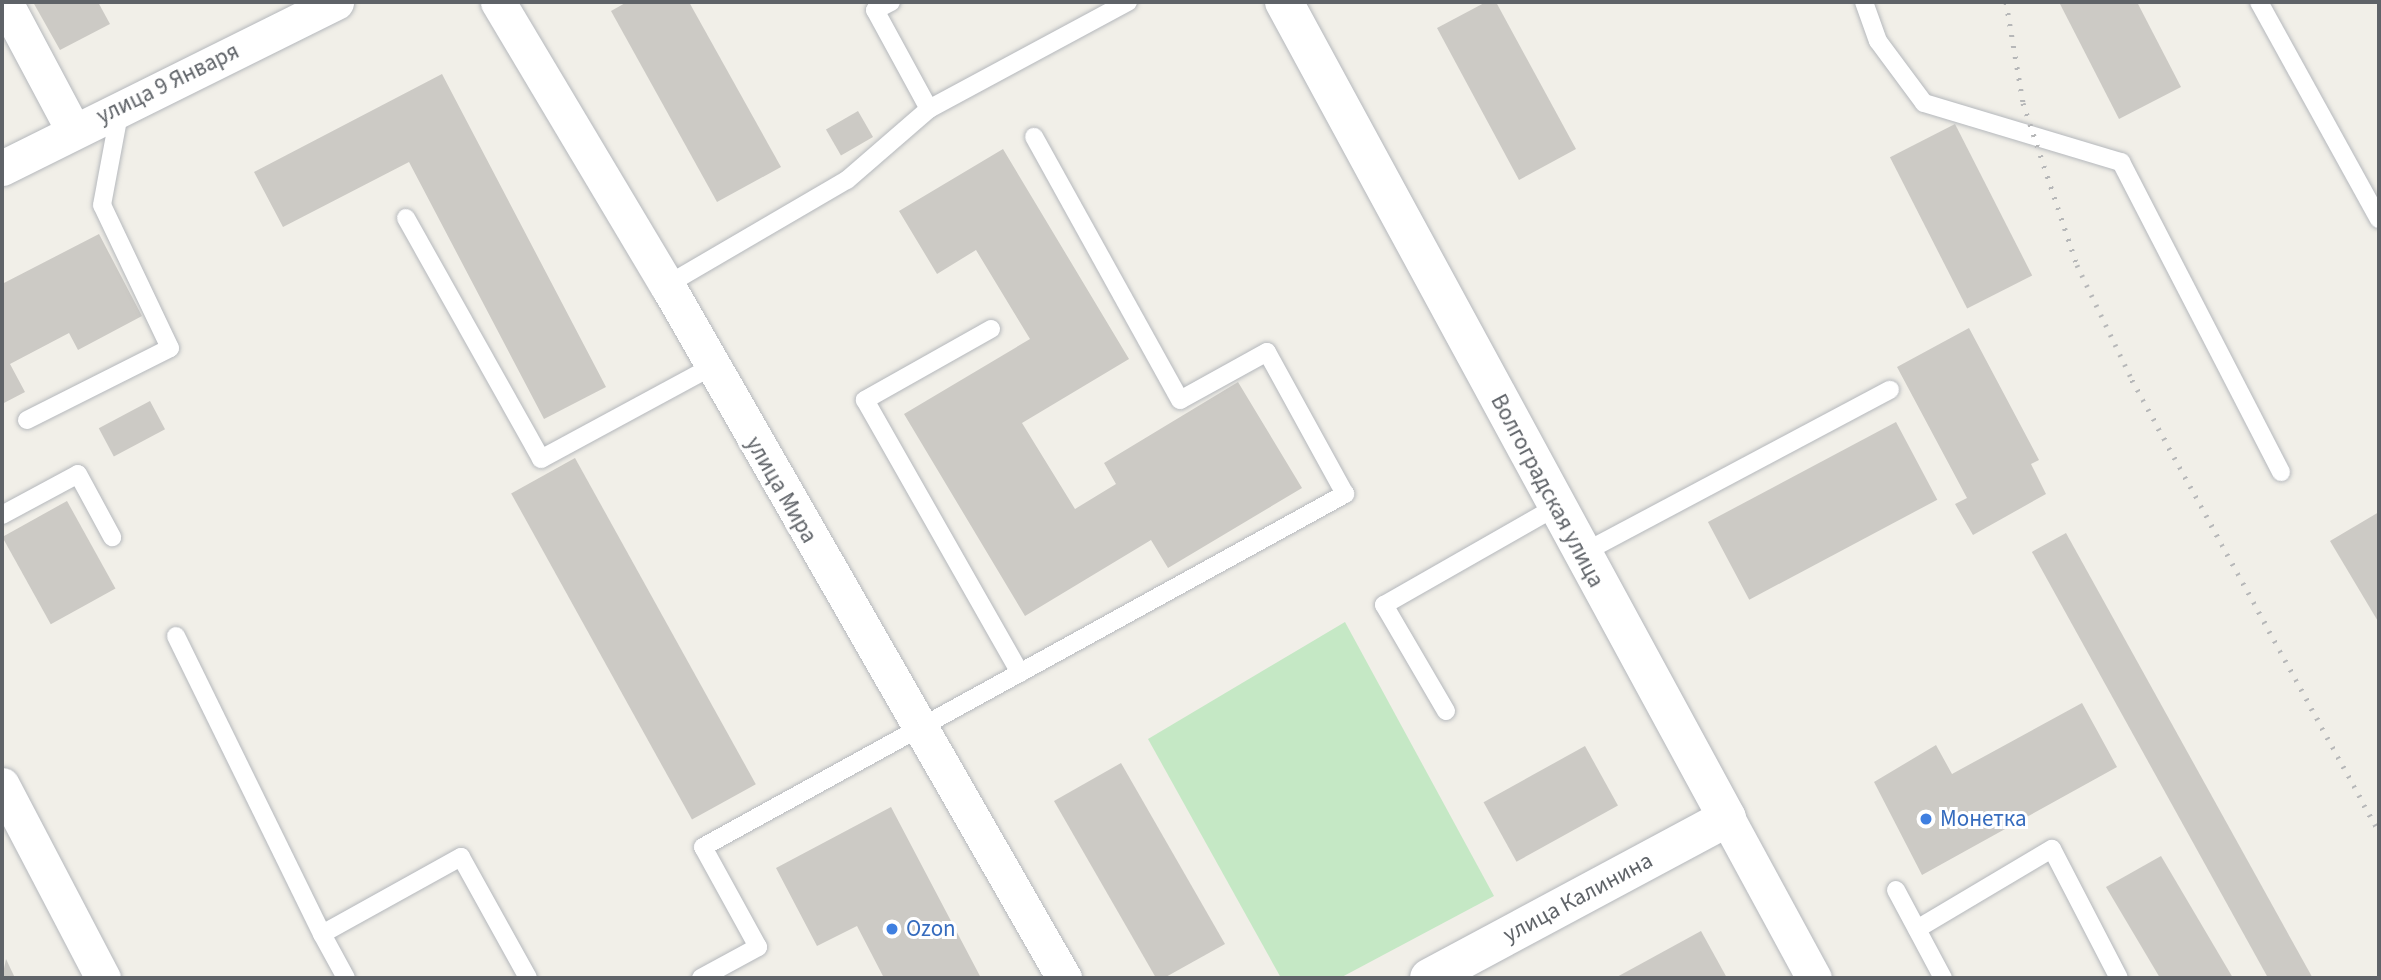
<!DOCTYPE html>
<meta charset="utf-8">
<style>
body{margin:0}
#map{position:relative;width:2381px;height:980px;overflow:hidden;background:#f1efe8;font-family:"Source Sans 3",sans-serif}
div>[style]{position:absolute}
.green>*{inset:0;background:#c5e8c5}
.building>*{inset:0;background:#cccac5;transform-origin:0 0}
.roads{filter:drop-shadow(0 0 2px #b5b8bc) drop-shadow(0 0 2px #b5b8bc)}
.service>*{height:18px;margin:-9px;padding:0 9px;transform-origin:9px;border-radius:9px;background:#fff}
.minor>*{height:35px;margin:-17.5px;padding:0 17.5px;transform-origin:17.5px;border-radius:17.5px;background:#fff}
.tertiary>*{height:38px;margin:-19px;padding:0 19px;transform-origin:19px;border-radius:19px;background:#fff}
.rail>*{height:5px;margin-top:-2.5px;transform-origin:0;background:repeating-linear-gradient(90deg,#b6b7b8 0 2px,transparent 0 11px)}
.dots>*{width:19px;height:19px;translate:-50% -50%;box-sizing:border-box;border:4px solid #fff;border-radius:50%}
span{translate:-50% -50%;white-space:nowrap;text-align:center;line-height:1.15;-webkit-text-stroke:6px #fff;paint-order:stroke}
.street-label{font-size:23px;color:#5f6368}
.shop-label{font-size:23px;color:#366cbe}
.left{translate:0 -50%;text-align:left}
.frame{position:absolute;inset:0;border:4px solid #5f6368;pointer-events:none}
</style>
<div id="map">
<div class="green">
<i style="clip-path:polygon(1345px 622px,1494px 896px,1340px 978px,1281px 978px,1148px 739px)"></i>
</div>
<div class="building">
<i style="clip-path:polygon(33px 2px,98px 2px,110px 24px,60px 50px)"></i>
<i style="clip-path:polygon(627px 2px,689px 2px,781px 167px,717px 202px,611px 11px)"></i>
<i style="clip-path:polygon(1486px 2px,1496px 2px,1576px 149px,1519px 180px,1437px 28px)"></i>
<i style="clip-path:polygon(2059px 2px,2137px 2px,2181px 87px,2119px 119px)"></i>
<i style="clip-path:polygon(442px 74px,606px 387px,544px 419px,409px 162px,283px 227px,254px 172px)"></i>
<i style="left:858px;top:111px;width:30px;height:37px;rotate:60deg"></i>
<i style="left:1955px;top:124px;width:170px;height:73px;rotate:63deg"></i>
<i style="clip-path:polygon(1003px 149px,1129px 359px,1022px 423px,1075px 509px,1116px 484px,1104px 463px,1238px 382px,1302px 488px,1168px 568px,1151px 540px,1025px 616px,904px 414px,1030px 339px,976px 250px,937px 274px,899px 211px)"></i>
<i style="clip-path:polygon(99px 234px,142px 316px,78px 350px,69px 333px,10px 364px,25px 392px,2px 404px,2px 284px)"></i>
<i style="clip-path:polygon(1969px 328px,2039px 460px,2031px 464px,2046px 494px,1973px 535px,1955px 504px,1967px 498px,1897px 367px)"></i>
<i style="left:150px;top:401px;width:32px;height:58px;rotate:62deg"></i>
<i style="left:1896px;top:422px;width:88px;height:213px;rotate:62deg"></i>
<i style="left:575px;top:458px;width:373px;height:73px;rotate:61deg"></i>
<i style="left:67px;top:501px;width:100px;height:74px;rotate:61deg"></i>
<i style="clip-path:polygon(2379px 512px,2379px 623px,2330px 541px)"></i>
<i style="left:2066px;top:533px;width:508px;height:39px;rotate:61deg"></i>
<i style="clip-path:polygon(2082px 703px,2117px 767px,1922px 875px,1874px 782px,1936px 745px,1952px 774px)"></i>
<i style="left:1585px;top:746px;width:68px;height:116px;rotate:61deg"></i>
<i style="clip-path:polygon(1121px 763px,1225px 944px,1164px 978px,1156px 978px,1054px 801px)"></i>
<i style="clip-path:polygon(891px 807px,981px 978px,884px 978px,857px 926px,817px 946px,776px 868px)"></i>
<i style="clip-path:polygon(2161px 856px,2233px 978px,2160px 978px,2106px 887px)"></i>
<i style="clip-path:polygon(1701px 931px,1727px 978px,1615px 978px)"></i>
<i style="clip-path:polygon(6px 959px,15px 978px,2px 978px)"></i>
</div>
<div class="roads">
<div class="service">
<i style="left:891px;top:2px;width:18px;rotate:153deg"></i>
<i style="left:875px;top:10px;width:113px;rotate:61.4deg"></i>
<i style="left:929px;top:109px;width:226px;rotate:-28.3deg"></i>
<i style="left:1864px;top:2px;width:41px;rotate:70.3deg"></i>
<i style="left:1878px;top:41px;width:77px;rotate:53.4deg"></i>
<i style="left:1924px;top:103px;width:206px;rotate:16.7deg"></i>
<i style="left:2121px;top:162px;width:349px;rotate:62.7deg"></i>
<i style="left:2259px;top:2px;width:248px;rotate:61.1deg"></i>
<i style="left:406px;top:218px;width:276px;rotate:60.7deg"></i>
<i style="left:541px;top:459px;width:193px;rotate:-28.4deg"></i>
<i style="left:667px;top:285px;width:208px;rotate:-30.3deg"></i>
<i style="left:847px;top:180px;width:108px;rotate:-40.9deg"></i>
<i style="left:991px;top:329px;width:145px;rotate:150.6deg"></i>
<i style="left:865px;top:400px;width:314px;rotate:60.4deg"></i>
<i style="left:27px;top:420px;width:160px;rotate:-26.7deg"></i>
<i style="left:170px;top:348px;width:158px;rotate:-115.4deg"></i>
<i style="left:102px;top:205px;width:98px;rotate:-79.4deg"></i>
<i style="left:2px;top:515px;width:86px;rotate:-28.3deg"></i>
<i style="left:78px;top:474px;width:72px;rotate:61.6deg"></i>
<i style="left:1581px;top:554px;width:350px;rotate:-28deg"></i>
<i style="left:176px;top:636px;width:332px;rotate:63.9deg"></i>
<i style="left:1446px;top:711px;width:123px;rotate:-120.3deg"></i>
<i style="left:1384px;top:605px;width:198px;rotate:-29.7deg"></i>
<i style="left:1896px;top:890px;width:100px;rotate:61.9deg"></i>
<i style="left:1917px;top:929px;width:157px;rotate:-30.7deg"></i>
<i style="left:2052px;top:849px;width:145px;rotate:62.6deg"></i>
<i style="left:346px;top:978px;width:50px;rotate:-118.6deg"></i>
<i style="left:322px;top:934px;width:159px;rotate:-29deg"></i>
<i style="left:461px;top:857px;width:138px;rotate:61deg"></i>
<i style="left:701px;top:978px;width:65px;rotate:-28.5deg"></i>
<i style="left:758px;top:947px;width:114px;rotate:-118.8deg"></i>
<i style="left:703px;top:847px;width:733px;rotate:-28.8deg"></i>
<i style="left:1345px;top:494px;width:162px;rotate:-118.8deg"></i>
<i style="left:1267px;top:352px;width:99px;rotate:151.1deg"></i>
<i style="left:1180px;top:400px;width:301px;rotate:-119deg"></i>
</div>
<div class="minor">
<i style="left:5px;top:2px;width:145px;rotate:62deg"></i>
<i style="left:498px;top:2px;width:330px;rotate:59.2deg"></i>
<i style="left:667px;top:285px;width:799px;rotate:60.19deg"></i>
<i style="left:2px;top:168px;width:373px;rotate:-26.4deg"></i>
<i style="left:2px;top:785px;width:218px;rotate:62.4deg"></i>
<i style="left:1727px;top:818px;width:182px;rotate:61.5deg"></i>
</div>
<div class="tertiary">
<i style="left:1284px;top:2px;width:928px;rotate:61.5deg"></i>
<i style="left:1727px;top:818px;width:338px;rotate:151.8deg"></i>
</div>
</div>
<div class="rail">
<i style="left:2006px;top:2px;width:102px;rotate:80.4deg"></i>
<i style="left:2023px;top:103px;width:171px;rotate:71.6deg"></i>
<i style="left:2077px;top:265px;width:127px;rotate:64.4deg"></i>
<i style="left:2132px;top:380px;width:515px;rotate:61.35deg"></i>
</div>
<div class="dots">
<i style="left:1926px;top:819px;background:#3f7fe0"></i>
<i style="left:892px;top:929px;background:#3f7fe0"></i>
</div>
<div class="street-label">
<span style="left:168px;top:84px;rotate:-26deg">улица 9 Января</span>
<span style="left:781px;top:490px;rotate:60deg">улица Мира</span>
<span style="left:1547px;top:491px;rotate:62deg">Волгоградская улица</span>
<span style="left:1578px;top:898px;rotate:-28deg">улица Калинина</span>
</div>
<div class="shop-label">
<span class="left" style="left:1940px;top:819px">Монетка</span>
<span class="left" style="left:906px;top:929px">Ozon</span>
</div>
<div class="frame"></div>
</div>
